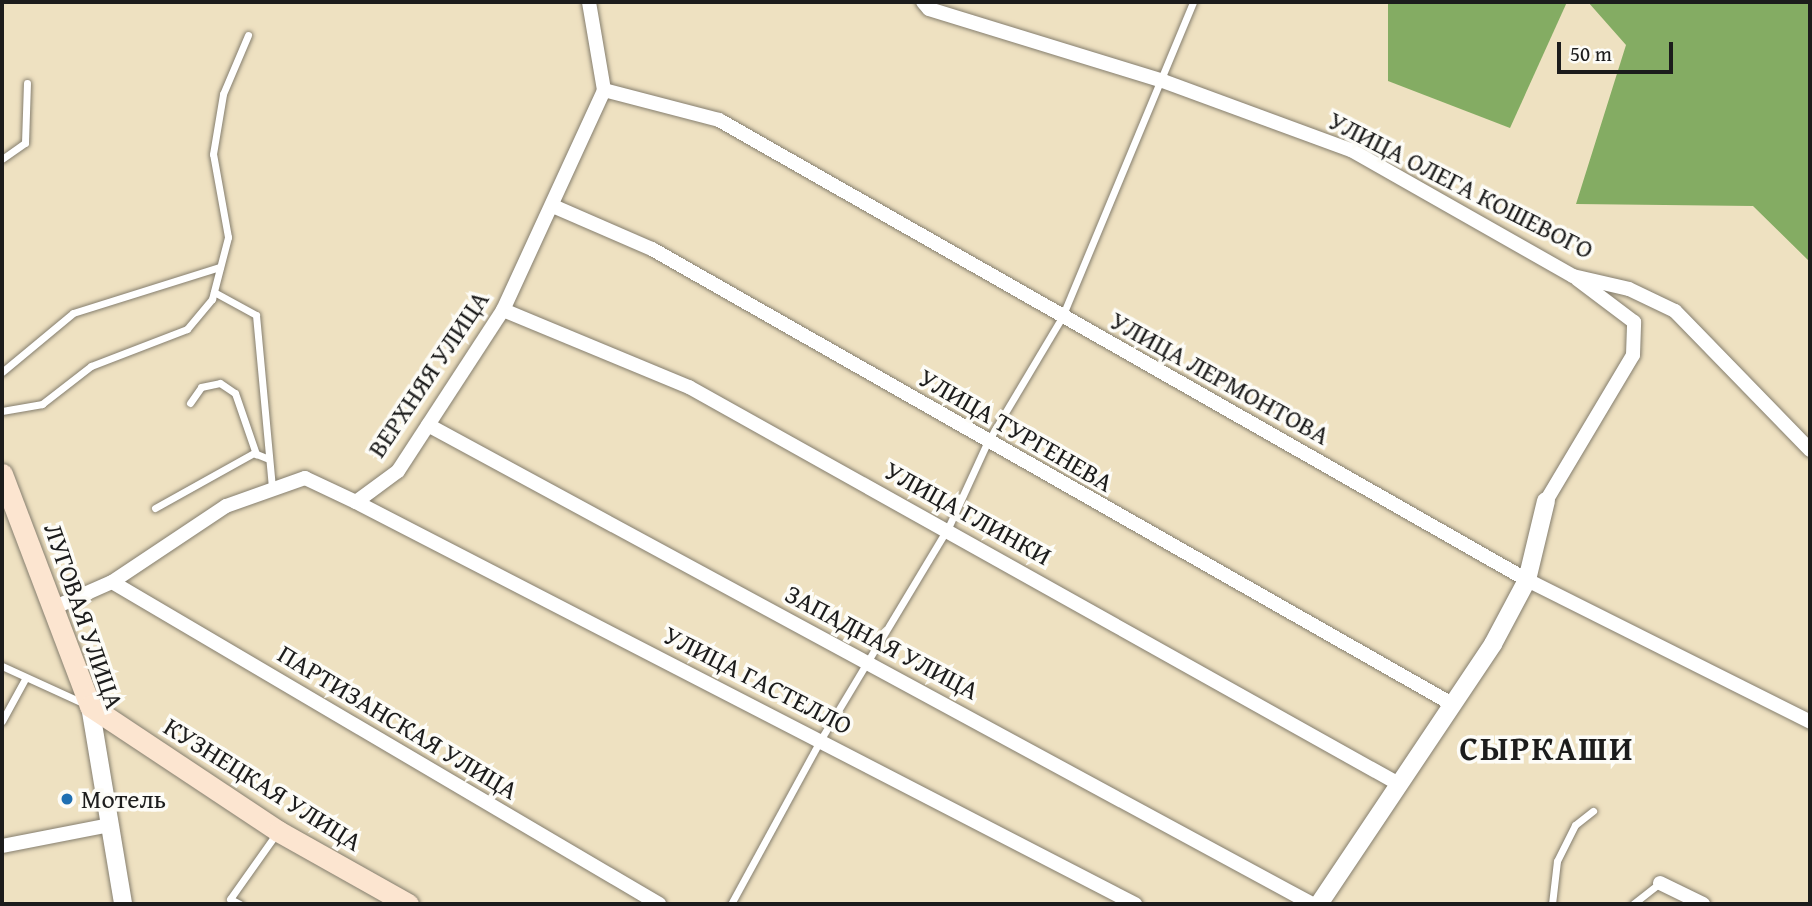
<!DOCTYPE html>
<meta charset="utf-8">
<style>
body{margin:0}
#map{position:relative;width:1812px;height:906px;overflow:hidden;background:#eee1c1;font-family:"Gentium Book Plus",serif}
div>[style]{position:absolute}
.forest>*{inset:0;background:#84ac63}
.roads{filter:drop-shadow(0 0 2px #857e6e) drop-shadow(0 0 2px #857e6e)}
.service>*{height:7px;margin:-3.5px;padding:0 3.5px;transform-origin:3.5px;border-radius:3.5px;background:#fff}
.minor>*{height:14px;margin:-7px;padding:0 7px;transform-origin:7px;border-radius:7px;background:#fff}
.tertiary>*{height:18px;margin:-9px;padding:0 9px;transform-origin:9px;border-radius:9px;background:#fff}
.secondary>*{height:21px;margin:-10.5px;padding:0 10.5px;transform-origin:10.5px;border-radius:10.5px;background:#fce5d0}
.dots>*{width:19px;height:19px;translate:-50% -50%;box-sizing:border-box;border:4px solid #fdfcf7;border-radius:50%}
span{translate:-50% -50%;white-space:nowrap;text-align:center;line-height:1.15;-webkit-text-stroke:7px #fdfcf7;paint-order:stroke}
.street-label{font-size:26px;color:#1c1c1c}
.poi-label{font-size:26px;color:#1c1c1c}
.left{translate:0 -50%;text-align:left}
.district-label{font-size:33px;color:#1c1c1c;font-weight:700;letter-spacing:2px}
.frame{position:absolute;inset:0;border:4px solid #1c1c1c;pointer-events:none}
.scale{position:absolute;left:1557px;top:42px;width:116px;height:32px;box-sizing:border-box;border:4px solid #1c1c1c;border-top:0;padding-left:9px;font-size:21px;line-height:24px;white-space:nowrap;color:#1c1c1c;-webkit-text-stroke:5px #fdfcf7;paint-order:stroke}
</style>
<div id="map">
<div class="forest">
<i style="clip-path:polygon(1388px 2px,1567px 2px,1510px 128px,1388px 81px)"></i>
<i style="clip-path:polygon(1588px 2px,1810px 2px,1810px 262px,1753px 206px,1576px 204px,1626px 45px)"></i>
</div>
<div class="roads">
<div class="service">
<i style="left:2px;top:159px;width:28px;rotate:-35deg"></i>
<i style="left:25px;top:143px;width:60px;rotate:-88.1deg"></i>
<i style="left:214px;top:292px;width:48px;rotate:28.7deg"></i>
<i style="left:256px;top:315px;width:175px;rotate:84.7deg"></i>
<i style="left:2px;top:372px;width:92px;rotate:-39.7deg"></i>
<i style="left:73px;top:313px;width:154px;rotate:-17.4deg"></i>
<i style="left:190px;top:403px;width:19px;rotate:-55deg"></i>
<i style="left:201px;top:387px;width:19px;rotate:-12deg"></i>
<i style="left:220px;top:383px;width:18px;rotate:34deg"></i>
<i style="left:235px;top:393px;width:65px;rotate:71deg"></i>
<i style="left:2px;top:411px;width:41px;rotate:-9.9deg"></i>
<i style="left:42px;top:404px;width:62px;rotate:-37.8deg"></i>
<i style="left:91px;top:366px;width:103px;rotate:-21.1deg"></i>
<i style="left:187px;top:329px;width:39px;rotate:-50deg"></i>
<i style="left:212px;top:299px;width:64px;rotate:-75.5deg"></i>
<i style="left:228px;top:237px;width:84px;rotate:-100.2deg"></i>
<i style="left:213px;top:154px;width:61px;rotate:-80.5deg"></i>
<i style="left:223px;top:94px;width:64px;rotate:-67deg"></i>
<i style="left:155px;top:508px;width:113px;rotate:-29.1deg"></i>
<i style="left:254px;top:453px;width:16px;rotate:22deg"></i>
<i style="left:2px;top:666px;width:89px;rotate:24.6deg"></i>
<i style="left:2px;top:721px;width:48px;rotate:-61.3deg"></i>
<i style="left:240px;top:904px;width:11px;rotate:-153deg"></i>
<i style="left:230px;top:899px;width:80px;rotate:-54.7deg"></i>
<i style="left:731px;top:904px;width:188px;rotate:-61.4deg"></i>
<i style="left:821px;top:739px;width:246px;rotate:-59deg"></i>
<i style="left:948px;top:528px;width:94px;rotate:-65.4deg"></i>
<i style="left:987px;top:443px;width:147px;rotate:-59.2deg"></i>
<i style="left:1062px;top:317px;width:341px;rotate:-67.4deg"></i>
<i style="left:1552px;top:904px;width:43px;rotate:-83.4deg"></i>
<i style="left:1557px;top:861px;width:40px;rotate:-63.4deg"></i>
<i style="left:1575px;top:825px;width:23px;rotate:-38deg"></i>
<i style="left:1633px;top:904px;width:34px;rotate:-38deg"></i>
</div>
<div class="minor">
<i style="left:923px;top:2px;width:9px;rotate:49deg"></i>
<i style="left:929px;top:9px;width:245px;rotate:17.1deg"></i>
<i style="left:1163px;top:81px;width:200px;rotate:20.2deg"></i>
<i style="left:1351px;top:150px;width:255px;rotate:29.6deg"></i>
<i style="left:1573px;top:276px;width:57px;rotate:13.1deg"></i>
<i style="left:1629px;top:289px;width:51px;rotate:25.6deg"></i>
<i style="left:1675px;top:311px;width:194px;rotate:45.8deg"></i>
<i style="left:604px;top:90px;width:119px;rotate:14.6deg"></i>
<i style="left:719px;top:120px;width:930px;rotate:29.65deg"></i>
<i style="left:1527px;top:580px;width:317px;rotate:26.6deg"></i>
<i style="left:553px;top:206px;width:108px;rotate:23.5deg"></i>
<i style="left:652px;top:249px;width:920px;rotate:29.63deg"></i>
<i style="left:503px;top:310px;width:201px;rotate:22.5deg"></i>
<i style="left:689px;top:387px;width:811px;rotate:29.22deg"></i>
<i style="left:428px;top:425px;width:1005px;rotate:28.45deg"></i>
<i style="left:1546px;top:501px;width:170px;rotate:-59.2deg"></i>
<i style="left:1633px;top:355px;width:33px;rotate:-88deg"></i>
<i style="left:1634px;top:322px;width:71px;rotate:-143deg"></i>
<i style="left:356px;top:502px;width:877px;rotate:27.3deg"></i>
<i style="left:112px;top:582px;width:635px;rotate:30.48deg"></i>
<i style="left:53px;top:608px;width:64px;rotate:-23.8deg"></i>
<i style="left:112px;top:582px;width:137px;rotate:-33.7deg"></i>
<i style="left:226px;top:506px;width:84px;rotate:-19.5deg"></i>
<i style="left:305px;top:478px;width:56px;rotate:25.2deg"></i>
<i style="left:356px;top:502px;width:52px;rotate:-36.4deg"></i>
<i style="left:398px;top:471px;width:192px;rotate:-56.9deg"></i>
<i style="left:503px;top:310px;width:242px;rotate:-65.3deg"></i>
<i style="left:604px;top:90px;width:89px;rotate:-99.7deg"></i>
<i style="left:2px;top:846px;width:110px;rotate:-11deg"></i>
<i style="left:1660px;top:883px;width:48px;rotate:26deg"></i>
</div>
<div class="tertiary">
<i style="left:90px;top:706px;width:201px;rotate:80.5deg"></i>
<i style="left:1319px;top:904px;width:313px;rotate:-56.2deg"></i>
<i style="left:1493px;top:644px;width:72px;rotate:-62deg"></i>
<i style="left:1527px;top:580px;width:81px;rotate:-76.5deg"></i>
</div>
<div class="secondary">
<i style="left:2px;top:474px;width:248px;rotate:69.2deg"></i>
<i style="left:90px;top:706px;width:226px;rotate:33.6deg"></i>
<i style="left:278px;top:831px;width:149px;rotate:29.3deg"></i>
</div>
</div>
<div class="dots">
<i style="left:67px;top:799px;background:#1f6fb2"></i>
</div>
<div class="street-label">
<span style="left:1461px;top:185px;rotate:27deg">УЛИЦА ОЛЕГА КОШЕВОГО</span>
<span style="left:428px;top:374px;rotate:-56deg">ВЕРХНЯЯ УЛИЦА</span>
<span style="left:1220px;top:378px;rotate:29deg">УЛИЦА ЛЕРМОНТОВА</span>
<span style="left:1016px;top:430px;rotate:30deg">УЛИЦА ТУРГЕНЕВА</span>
<span style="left:968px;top:513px;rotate:29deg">УЛИЦА ГЛИНКИ</span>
<span style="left:84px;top:616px;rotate:71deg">ЛУГОВАЯ УЛИЦА</span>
<span style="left:882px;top:642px;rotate:28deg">ЗАПАДНАЯ УЛИЦА</span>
<span style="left:758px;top:680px;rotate:27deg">УЛИЦА ГАСТЕЛЛО</span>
<span style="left:398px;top:722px;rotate:31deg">ПАРТИЗАНСКАЯ УЛИЦА</span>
<span style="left:263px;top:784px;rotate:32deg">КУЗНЕЦКАЯ УЛИЦА</span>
</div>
<div class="poi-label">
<span class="left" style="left:81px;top:799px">Мотель</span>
</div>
<div class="district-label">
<span style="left:1547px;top:749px">СЫРКАШИ</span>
</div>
<div class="frame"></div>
<div class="scale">50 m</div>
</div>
